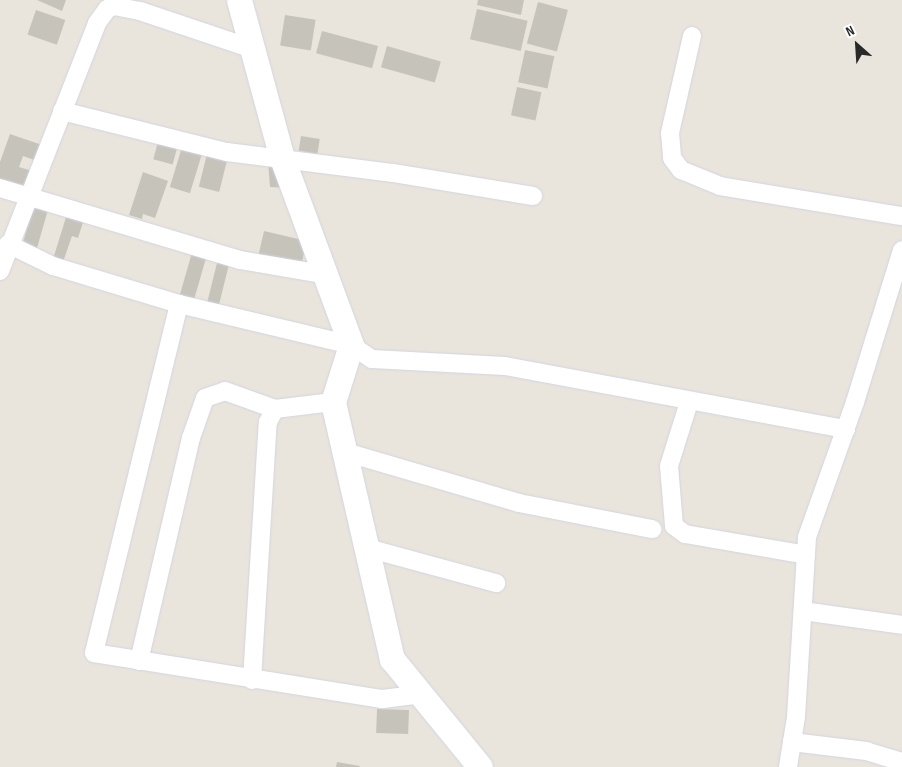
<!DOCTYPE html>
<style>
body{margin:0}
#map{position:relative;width:902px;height:767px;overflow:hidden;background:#eae5dc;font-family:"Sofia Sans Condensed",sans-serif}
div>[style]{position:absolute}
.building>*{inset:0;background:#c6c3bb;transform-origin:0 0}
.roads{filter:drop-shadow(0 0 1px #d2d4e1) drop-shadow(0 0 1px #d2d4e1)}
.street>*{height:18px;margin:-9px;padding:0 9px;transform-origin:9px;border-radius:9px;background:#fff}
.secondary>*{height:25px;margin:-12.5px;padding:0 12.5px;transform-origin:12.5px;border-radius:12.5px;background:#fff}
span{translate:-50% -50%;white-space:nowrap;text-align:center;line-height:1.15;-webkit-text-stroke:5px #fff;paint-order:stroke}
.north{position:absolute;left:832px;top:20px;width:50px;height:50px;-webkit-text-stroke:4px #fff;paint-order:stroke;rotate:334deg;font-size:14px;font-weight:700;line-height:20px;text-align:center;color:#292929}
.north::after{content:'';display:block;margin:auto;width:18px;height:22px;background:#292929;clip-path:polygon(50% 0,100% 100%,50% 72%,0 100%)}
</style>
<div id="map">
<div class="building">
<i style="clip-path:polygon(37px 0,66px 0,62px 11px)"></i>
<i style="clip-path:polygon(478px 0,524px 0,521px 15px,477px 5px)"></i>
<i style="left:538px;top:2px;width:31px;height:43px;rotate:15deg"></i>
<i style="left:477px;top:9px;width:52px;height:31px;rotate:13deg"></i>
<i style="left:36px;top:10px;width:31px;height:26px;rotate:19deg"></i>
<i style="left:285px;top:15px;width:31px;height:31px;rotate:9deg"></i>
<i style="left:322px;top:31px;width:58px;height:23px;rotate:15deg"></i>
<i style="left:387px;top:46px;width:56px;height:22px;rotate:16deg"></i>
<i style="left:525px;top:50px;width:30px;height:33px;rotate:12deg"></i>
<i style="left:517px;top:87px;width:25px;height:29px;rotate:12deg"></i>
<i style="clip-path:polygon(10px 134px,45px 146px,40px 162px,23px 156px,19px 167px,35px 172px,29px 191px,0 181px,0 162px)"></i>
<i style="left:301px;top:136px;width:19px;height:15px;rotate:9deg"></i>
<i style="left:159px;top:138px;width:20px;height:22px;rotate:15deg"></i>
<i style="left:183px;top:144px;width:21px;height:45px;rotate:17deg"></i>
<i style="left:208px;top:150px;width:21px;height:38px;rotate:14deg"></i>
<i style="clip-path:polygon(268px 161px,287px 188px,270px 187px)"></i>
<i style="clip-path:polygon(143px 172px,168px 181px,155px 218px,143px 214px,142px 219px,129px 215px)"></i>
<i style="left:34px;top:204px;width:15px;height:44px;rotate:16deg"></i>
<i style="clip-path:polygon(68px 211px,85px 216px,78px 238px,72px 236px,63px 262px,53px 259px)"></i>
<i style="left:264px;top:231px;width:44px;height:26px;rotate:13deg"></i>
<i style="left:193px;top:249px;width:15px;height:52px;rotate:16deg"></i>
<i style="left:219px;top:255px;width:12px;height:54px;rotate:14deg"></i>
<i style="left:377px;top:709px;width:32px;height:24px;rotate:2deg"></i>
<i style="clip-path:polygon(337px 762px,360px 766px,359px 767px,336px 767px)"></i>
</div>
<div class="roads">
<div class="street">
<i style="left:692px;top:36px;width:99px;rotate:102.8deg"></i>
<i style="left:670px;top:133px;width:25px;rotate:85deg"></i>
<i style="left:672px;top:158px;width:15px;rotate:53deg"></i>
<i style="left:681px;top:170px;width:42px;rotate:22.3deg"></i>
<i style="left:720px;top:186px;width:184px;rotate:9.4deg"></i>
<i style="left:62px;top:111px;width:170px;rotate:14deg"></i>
<i style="left:227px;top:152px;width:168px;rotate:7.2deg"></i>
<i style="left:394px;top:173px;width:141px;rotate:9.4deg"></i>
<i style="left:0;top:188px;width:251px;rotate:16.7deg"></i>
<i style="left:240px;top:260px;width:84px;rotate:9.6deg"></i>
<i style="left:8px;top:244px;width:50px;rotate:26.1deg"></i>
<i style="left:53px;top:266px;width:132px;rotate:16.8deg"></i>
<i style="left:179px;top:304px;width:177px;rotate:13.4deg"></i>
<i style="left:351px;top:345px;width:25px;rotate:34deg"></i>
<i style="left:372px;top:359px;width:133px;rotate:3deg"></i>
<i style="left:505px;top:366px;width:347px;rotate:10.5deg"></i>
<i style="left:0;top:271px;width:266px;rotate:-68.6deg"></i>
<i style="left:97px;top:23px;width:17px;rotate:-54deg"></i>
<i style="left:107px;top:9px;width:8px;rotate:-23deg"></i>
<i style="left:114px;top:6px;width:26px;rotate:11deg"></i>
<i style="left:140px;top:11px;width:116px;rotate:18.6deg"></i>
<i style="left:179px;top:304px;width:359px;rotate:103.7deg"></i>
<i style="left:94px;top:653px;width:292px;rotate:9.1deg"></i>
<i style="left:382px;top:699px;width:39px;rotate:-7deg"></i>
<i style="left:689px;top:402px;width:67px;rotate:107.4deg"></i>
<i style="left:669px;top:466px;width:60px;rotate:85.2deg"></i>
<i style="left:674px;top:526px;width:14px;rotate:36deg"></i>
<i style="left:685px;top:534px;width:123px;rotate:9.8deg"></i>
<i style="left:345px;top:452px;width:181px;rotate:16.3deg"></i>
<i style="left:519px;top:503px;width:136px;rotate:11.1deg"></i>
<i style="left:367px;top:548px;width:134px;rotate:15.2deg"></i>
<i style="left:803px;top:611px;width:100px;rotate:8deg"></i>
<i style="left:139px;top:661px;width:229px;rotate:-76.9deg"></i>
<i style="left:191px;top:438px;width:42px;rotate:-70.7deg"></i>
<i style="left:205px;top:398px;width:21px;rotate:-19deg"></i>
<i style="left:225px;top:391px;width:53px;rotate:19.8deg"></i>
<i style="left:275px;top:409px;width:58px;rotate:-6.9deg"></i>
<i style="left:252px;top:680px;width:258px;rotate:-86.5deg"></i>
<i style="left:268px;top:422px;width:15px;rotate:-62deg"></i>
<i style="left:792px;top:742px;width:75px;rotate:6.9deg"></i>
<i style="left:866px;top:751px;width:38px;rotate:17deg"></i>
<i style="left:788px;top:767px;width:51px;rotate:-80.9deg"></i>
<i style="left:796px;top:717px;width:180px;rotate:-86.5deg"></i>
<i style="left:807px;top:537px;width:143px;rotate:-70.4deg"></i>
<i style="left:855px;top:402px;width:159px;rotate:-72.8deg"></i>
</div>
<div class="secondary">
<i style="left:239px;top:0;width:164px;rotate:74.8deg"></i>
<i style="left:282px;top:158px;width:199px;rotate:69.7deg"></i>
<i style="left:351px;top:345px;width:60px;rotate:107.5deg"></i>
<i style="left:333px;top:402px;width:264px;rotate:77.1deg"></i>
<i style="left:392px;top:659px;width:139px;rotate:50.8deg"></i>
</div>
</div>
<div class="north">N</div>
</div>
